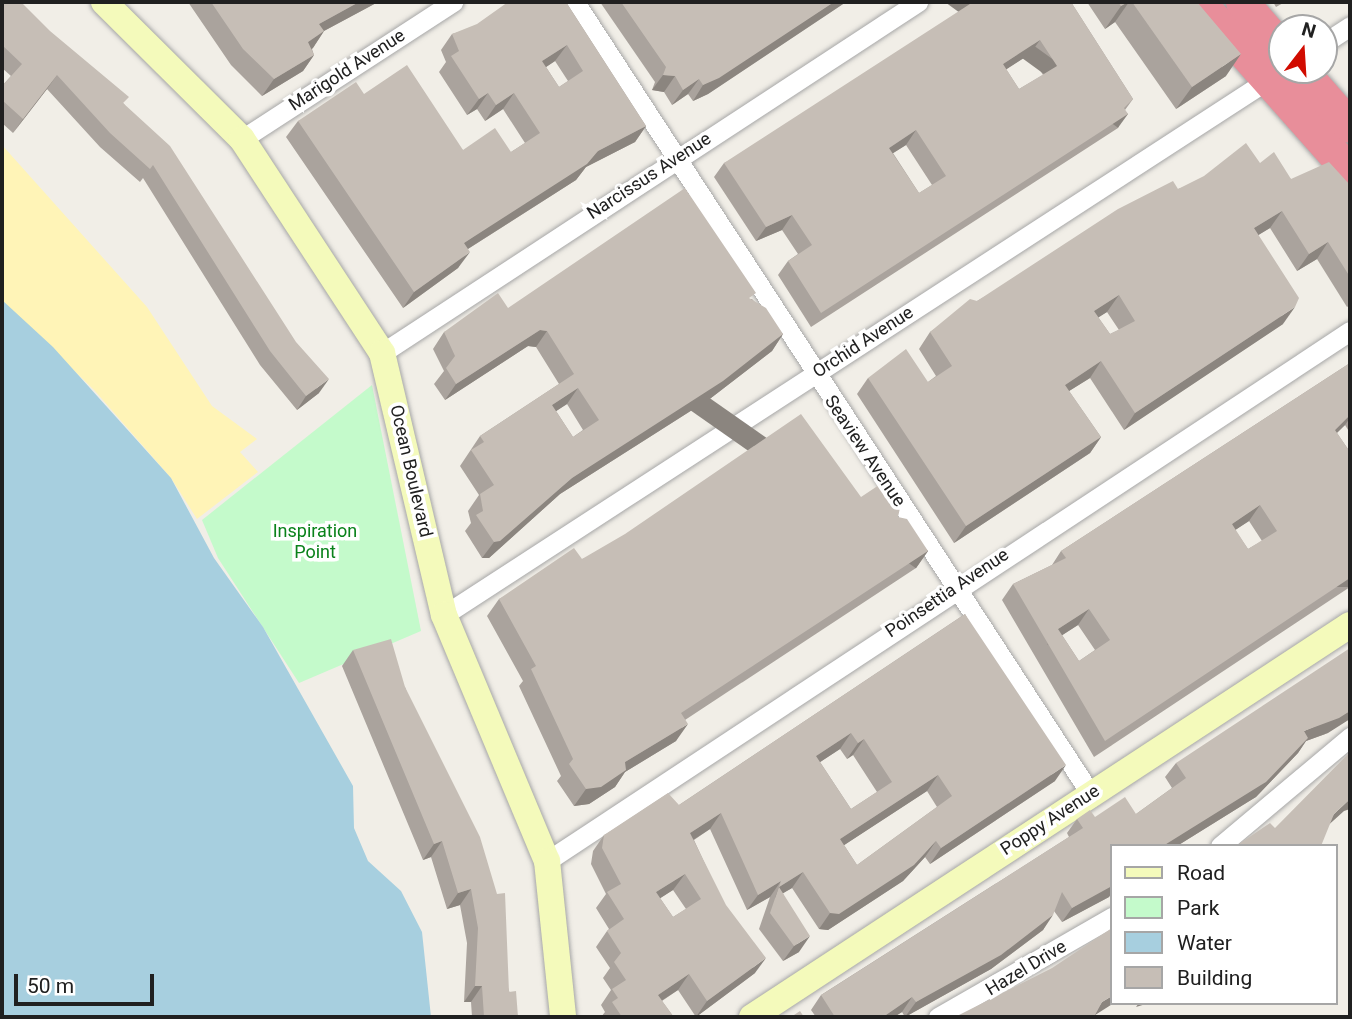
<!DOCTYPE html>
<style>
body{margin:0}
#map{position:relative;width:1352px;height:1019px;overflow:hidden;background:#f1eee7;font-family:Roboto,sans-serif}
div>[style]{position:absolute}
.sand>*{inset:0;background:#fff4b7}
.park>*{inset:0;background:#c4facb}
.water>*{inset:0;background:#a7cfdf}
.roads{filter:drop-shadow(0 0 2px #a7a7a7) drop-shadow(0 0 2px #a7a7a7)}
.street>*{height:19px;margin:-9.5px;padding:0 9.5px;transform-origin:9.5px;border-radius:9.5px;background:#fff}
.secondary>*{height:26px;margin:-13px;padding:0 13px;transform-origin:13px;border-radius:13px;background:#f4fabb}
.highway>*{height:33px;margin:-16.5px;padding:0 16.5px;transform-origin:16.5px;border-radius:16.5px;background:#e88e9a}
.wall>*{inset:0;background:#aaa39d}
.shaded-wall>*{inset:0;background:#8b857f;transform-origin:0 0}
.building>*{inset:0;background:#c6beb6}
span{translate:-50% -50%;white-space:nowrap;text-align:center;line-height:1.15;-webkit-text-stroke:7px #fff;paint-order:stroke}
.street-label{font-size:18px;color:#202020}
.park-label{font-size:18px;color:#0a821b}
.frame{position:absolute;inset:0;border:4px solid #202020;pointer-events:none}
.legend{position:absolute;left:1110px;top:844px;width:228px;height:161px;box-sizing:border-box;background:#fff;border:2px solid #a6a6a6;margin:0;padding:9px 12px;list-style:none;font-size:21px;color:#202020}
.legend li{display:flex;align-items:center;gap:14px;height:35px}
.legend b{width:35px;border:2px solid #a6a6a6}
.north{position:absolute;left:1268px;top:14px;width:70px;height:70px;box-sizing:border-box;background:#fff;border:2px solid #a6a6a6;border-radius:50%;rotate:17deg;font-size:19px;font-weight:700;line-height:28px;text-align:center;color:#202020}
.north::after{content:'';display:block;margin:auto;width:24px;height:32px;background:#d10b00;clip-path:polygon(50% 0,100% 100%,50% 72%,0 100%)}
.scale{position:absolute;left:14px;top:974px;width:140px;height:32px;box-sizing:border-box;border:4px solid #202020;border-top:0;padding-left:9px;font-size:21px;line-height:24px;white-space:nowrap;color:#202020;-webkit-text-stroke:5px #fff;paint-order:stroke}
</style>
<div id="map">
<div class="sand">
<i style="clip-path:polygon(2px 145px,147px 307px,212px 406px,257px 439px,240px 452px,258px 472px,197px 519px,171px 478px,95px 391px,2px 300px)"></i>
</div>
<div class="park">
<i style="clip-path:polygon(372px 385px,421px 631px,299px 683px,218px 558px,202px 520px)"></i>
</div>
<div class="water">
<i style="clip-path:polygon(2px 300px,53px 347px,171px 478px,214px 558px,263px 627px,353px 786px,354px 828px,368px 861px,401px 891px,422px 932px,431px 1017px,2px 1017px)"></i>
</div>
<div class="roads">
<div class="street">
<i style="left:575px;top:2px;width:944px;rotate:56.93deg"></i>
<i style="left:1324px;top:43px;width:31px;rotate:-33deg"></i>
<i style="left:242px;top:139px;width:252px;rotate:-33deg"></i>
<i style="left:382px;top:353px;width:641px;rotate:-33.22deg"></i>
<i style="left:444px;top:615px;width:1000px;rotate:-33.01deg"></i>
<i style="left:1220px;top:846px;width:170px;rotate:-40deg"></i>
<i style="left:547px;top:861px;width:962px;rotate:-33.43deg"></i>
<i style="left:938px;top:1017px;width:201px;rotate:-29.9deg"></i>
</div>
<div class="secondary">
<i style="left:104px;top:2px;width:194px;rotate:44.8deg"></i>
<i style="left:242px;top:139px;width:256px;rotate:56.8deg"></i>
<i style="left:382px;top:353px;width:269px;rotate:76.7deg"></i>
<i style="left:444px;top:615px;width:267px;rotate:67.3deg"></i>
<i style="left:547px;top:861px;width:157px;rotate:84.1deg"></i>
<i style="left:752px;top:1017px;width:715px;rotate:-33.25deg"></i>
</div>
<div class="highway">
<i style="left:1199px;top:2px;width:227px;rotate:48.4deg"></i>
<i style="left:1242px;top:2px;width:61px;rotate:49deg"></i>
<i style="left:1301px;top:70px;width:74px;rotate:48.8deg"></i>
</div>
</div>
<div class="wall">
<i style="clip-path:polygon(2px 2px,124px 104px,319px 393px,297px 410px,260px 365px,143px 178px,140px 182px,100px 147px,47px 89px,13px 133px,2px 123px,2px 86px,11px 76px,2px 68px)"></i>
<i style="clip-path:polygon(188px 2px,378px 2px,324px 31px,312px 49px,314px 55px,303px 71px,262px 96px,231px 65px)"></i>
<i style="clip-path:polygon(evenodd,566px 2px,646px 126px,635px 142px,586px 167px,576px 180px,468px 249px,458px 268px,403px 308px,286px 137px,298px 121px,364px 94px,463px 150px,511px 152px,525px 143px,503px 109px,485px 121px,477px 109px,467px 115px,439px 72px,446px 62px,441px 50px,452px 34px,566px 2px,555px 61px,568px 81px,559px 87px,546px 67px,555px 61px)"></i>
<i style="clip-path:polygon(600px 2px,846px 2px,708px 94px,693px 101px,688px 94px,672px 105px,664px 92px,652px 90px,655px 82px)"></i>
<i style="clip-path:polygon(evenodd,1071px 2px,1133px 99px,1125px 110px,1118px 128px,811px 327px,778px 275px,788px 261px,798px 254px,782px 230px,756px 241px,714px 177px,724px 163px,1071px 2px,1030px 54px,1043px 75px,1019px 89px,1006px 69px,1030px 54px,1071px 2px,906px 145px,932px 185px,919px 193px,893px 153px,906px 145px)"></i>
<i style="clip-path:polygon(1087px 2px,1197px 2px,1226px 76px,1176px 109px,1115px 22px,1105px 29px)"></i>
<i style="clip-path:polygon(1273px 2px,1285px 2px,1276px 7px)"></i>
<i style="clip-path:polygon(evenodd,1260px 163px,1291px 179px,1350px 185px,1350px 305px,1347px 307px,1317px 259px,1297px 271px,1270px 228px,1258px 235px,1283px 324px,1124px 430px,1090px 378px,1069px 391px,1101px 437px,1090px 453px,954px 543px,857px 394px,868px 378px,928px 382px,936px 376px,919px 349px,930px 332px,977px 301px,1178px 189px,1260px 163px,1107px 312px,1119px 330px,1110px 334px,1098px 317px,1107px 312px)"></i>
<i style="clip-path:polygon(evenodd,752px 299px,783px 334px,772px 351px,711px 398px,560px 494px,489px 558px,482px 558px,465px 531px,471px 523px,468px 511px,479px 495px,460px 466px,480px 436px,559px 384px,536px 347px,528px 346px,445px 400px,434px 384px,444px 371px,433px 349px,444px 332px,508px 308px,752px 299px,567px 404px,583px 430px,573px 437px,556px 411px,567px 404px)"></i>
<i style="clip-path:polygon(evenodd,1350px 363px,1350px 433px,1345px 425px,1337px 433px,1350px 452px,1350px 587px,1094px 757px,1002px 600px,1013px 584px,1052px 565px,1061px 551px,1350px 363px,1249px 521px,1262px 541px,1248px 549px,1235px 530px,1249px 521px,1350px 363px,1078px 625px,1095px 650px,1079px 661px,1062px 635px,1078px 625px)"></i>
<i style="clip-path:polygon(861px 497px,898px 517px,928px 551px,916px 568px,685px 720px,676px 741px,625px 772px,615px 787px,589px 804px,574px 806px,557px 781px,561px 776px,519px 686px,523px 681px,487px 616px,499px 599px,582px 559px)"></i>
<i style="clip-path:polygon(evenodd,965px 614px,1055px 781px,930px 864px,925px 857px,903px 881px,828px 930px,819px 929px,792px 888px,783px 893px,799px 952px,783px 961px,759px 929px,770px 897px,747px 910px,710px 829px,694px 840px,755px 973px,696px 1017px,678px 990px,662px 1001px,673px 1016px,672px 1017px,601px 1017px,605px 1012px,601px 1005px,611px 990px,603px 978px,610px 968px,596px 947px,607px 931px,609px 929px,596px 908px,606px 894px,591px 864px,593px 851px,604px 835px,679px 805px,965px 614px,840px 749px,847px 759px,853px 755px,877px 792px,851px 809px,820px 762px,840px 749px,965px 614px,927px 791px,937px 807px,857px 865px,844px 845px,927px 791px,965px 614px,673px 890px,686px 909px,673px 917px,660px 898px,673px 890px)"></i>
<i style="clip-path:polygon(353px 650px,405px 687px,518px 1017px,472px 1017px,471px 1002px,464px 1002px,467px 943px,460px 905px,447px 909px,431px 857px,423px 860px,342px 666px)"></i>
<i style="clip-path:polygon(1328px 733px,1306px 741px,1298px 753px,1256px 797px,1177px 846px,1112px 846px,1112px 892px,1109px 897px,1062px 922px,1054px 911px,1043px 930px,991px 969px,905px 1017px,902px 1012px,894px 1017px,816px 1017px,811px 1010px,821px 995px,1069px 837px,1067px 833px,1077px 819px,1136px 814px,1172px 788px,1165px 777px,1176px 763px)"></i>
</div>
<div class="shaded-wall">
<i style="clip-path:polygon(359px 2px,378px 2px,307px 40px,319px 24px)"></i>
<i style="clip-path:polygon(834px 2px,846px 2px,708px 94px,693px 101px,703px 85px)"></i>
<i style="clip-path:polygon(1128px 2px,1129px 2px,1115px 22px,1105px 29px,1121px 6px)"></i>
<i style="clip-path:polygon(324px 31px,313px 48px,297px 58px,308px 42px)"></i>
<i style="clip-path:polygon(1040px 40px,1030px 54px,993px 78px,1003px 64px)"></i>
<i style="clip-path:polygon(567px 45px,555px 61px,531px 77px,542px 61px)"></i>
<i style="clip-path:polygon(1241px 54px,1226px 76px,1176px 109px,1192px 87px)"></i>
<i style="clip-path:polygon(314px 55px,303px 71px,262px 96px,274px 79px)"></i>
<i style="clip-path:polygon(57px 75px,47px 89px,13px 133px,23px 119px)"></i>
<i style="clip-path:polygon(663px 75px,675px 76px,664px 92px,652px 90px)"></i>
<i style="clip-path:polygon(699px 79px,688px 94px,672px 105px,683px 90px)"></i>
<i style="clip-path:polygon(488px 93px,477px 109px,467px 115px,479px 99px)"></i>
<i style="clip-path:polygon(514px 93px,503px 109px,485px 121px,496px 105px)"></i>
<i style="left:1128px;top:114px;width:17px;height:366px;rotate:126deg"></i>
<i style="clip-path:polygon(646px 126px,635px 142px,586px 167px,576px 180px,452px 259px,464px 243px,598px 151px)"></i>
<i style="clip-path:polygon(916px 130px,906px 145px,879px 162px,889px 148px)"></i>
<i style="clip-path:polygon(1282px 211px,1270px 228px,1242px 245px,1254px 228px)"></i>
<i style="clip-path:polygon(792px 215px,782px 230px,756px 241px,766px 227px)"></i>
<i style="clip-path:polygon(1328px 242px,1317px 259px,1297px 271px,1309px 254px)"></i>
<i style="clip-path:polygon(470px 252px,458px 268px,403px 308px,414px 292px)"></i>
<i style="clip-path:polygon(1119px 295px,1107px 312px,1082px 328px,1094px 311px)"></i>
<i style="clip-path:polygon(1295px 307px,1283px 324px,1124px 430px,1135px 413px)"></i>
<i style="clip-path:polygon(540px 330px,547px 331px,536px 347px,528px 346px,445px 400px,456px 384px)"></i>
<i style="clip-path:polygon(783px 334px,772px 351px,711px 398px,560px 494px,489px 558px,482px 558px,494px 542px,572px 478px)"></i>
<i style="clip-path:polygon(1101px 361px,1090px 378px,1053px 401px,1065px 385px)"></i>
<i style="clip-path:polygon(329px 379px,319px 393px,297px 410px,306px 396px)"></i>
<i style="clip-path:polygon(578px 388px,567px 404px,541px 421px,552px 405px)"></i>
<i style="clip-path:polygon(1350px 415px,1350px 418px,1345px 425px,1324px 445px,1335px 430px)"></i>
<i style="clip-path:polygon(1101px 437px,1090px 453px,954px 543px,966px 526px)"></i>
<i style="clip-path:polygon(1260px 505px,1249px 521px,1220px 540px,1232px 524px)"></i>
<i style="left:928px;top:551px;width:21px;height:295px;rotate:125deg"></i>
<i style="left:1350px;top:578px;width:9px;height:294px;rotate:90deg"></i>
<i style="clip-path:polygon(1089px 609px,1078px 625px,1047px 645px,1058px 629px)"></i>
<i style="clip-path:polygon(1350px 711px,1350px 719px,1328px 733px,1306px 741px,1298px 753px,1256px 797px,1177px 846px,1163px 846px,1304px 731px)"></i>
<i style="clip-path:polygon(688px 724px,676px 741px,625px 772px,615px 787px,589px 804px,574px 806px,586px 789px,625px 762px)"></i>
<i style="clip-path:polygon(851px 733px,840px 749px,805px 772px,816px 756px)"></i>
<i style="clip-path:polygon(864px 739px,853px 755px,847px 759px,858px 743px)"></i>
<i style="clip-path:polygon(1066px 765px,1055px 781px,930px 864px,941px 848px)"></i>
<i style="clip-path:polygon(938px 775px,927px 791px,829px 855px,840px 839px)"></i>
<i style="clip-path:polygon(1350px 799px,1350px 809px,1344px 811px,1323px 830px,1334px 814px)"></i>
<i style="clip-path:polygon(721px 813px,710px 829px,679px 849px,690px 833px)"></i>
<i style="clip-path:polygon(442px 841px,431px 857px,423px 860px,434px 844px)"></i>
<i style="clip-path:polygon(936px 841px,925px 857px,903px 881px,828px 930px,819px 929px,830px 913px)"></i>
<i style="clip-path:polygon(803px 872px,792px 888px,775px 898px,779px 887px)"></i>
<i style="clip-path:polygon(685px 874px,673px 890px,645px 908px,656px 892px)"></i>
<i style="clip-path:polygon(781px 881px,770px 897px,747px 910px,758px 895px)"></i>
<i style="clip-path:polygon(1112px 883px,1112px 892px,1109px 897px,1062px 922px,1072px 908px)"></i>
<i style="clip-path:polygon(471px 889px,460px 905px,447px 909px,458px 893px)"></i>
<i style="clip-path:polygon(1053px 915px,1043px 930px,991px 969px,905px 1017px,916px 1002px)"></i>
<i style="clip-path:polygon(810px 936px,799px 952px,783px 961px,794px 946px)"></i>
<i style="clip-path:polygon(766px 958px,755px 973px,696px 1017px,707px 1001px)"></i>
<i style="clip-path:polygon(689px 974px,678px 990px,647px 1010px,658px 995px)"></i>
<i style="clip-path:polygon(475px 986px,482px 986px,471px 1002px,464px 1002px)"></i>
<i style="clip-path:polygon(1112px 996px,1112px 1003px,1114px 1003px,1092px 1017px,1102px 1002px)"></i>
<i style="clip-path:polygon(912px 997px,902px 1012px,894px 1017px,883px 1017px)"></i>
<i style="clip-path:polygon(1139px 1003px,1149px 1003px,1136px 1007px)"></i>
</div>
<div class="building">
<i style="clip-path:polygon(2px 2px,21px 2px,50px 31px,129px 97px,123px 103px,170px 146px,296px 342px,329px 379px,306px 396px,270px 351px,153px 165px,150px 169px,110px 133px,57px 75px,23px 119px,2px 100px,2px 86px,22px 64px,2px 45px)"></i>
<i style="clip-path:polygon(211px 2px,359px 2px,319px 24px,324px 31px,308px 42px,314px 55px,274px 79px,243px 49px)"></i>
<i style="clip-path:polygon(evenodd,508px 2px,566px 2px,646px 126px,598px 151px,587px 164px,464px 243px,470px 252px,414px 292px,298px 121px,356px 82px,364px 94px,407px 65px,463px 150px,495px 128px,511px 152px,540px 133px,514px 93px,496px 105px,488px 93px,479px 99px,451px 56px,459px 51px,452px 34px,477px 24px,508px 2px,567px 45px,583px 71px,559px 87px,542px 61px,567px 45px)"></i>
<i style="clip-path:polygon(621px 2px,834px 2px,719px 78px,703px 85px,699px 79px,683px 90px,675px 76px,663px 75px,666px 67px)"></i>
<i style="clip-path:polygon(evenodd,973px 2px,1071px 2px,1133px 99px,1124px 108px,1128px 114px,821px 313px,788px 261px,812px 245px,792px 215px,766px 227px,724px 163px,973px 2px,1040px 40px,1057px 66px,1019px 89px,1003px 64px,1040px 40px,973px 2px,916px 130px,946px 176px,919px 193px,889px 148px,916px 130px)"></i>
<i style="clip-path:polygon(1118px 2px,1128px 2px,1121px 6px)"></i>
<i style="clip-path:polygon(1132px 2px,1197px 2px,1241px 54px,1192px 87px)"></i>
<i style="clip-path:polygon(evenodd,1246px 143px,1260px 163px,1274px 152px,1291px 179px,1329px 162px,1350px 185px,1350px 277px,1328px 242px,1309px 254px,1282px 211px,1254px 228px,1299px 298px,1295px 307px,1135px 413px,1101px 361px,1065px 385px,1101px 437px,966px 526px,868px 378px,906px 349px,928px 382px,952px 366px,930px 332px,970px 299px,977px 301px,1118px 209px,1173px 181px,1178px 189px,1204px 176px,1246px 143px,1119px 295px,1135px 321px,1110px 334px,1094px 311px,1119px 295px)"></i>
<i style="clip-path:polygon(evenodd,685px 188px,756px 293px,749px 298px,766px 308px,783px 334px,723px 381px,572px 478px,500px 541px,494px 542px,476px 515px,483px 511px,480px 494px,494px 485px,471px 450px,484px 442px,480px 436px,574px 374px,547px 331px,540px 330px,456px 384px,446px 368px,455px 356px,444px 332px,498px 293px,508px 308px,685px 188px,578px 388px,599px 420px,573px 437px,552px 405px,578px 388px)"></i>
<i style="clip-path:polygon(evenodd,1350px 363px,1350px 415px,1335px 430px,1350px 452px,1350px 578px,1105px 741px,1013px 584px,1066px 558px,1061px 551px,1350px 363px,1260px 505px,1277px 531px,1248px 549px,1232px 524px,1260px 505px,1350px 363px,1089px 609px,1110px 640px,1079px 661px,1058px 629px,1089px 609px)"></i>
<i style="clip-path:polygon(801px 414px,861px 497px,882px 483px,900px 508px,898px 517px,907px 519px,928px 551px,681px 713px,688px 724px,625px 762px,626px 770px,601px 787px,586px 789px,569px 764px,573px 759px,531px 669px,536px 666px,499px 599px,574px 548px,582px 559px,625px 534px)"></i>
<i style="clip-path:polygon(evenodd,965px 614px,1066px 765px,941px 848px,936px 841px,914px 865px,839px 914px,830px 913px,803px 872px,779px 887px,810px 936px,794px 946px,770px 913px,781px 881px,758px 895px,721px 813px,690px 833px,726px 905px,766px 958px,707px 1001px,689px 974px,658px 995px,673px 1016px,671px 1017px,622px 1017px,612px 1002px,618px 998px,612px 989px,626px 980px,614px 962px,621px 953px,607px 931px,624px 919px,607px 892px,621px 884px,602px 848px,604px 835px,668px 793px,679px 805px,965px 614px,851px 733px,858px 743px,864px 739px,892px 782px,851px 809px,816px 756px,851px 733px,965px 614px,938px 775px,952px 796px,857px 865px,840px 839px,938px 775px,965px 614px,685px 874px,701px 899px,673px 917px,656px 892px,685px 874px)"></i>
<i style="clip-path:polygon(391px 639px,405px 687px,480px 837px,497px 894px,505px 893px,509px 992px,516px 991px,518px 1017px,484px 1017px,482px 986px,475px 986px,478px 928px,471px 889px,458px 893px,442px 841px,434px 844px,353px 650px)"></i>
<i style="clip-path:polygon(1350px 648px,1350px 711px,1339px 718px,1304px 731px,1308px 738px,1266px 782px,1163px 846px,1112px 846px,1112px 886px,1072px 908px,1062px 892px,1053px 915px,1001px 955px,916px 1002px,912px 997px,883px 1017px,835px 1017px,821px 995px,826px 992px,1083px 828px,1077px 819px,1090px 810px,1095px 817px,1125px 797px,1136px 814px,1186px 778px,1176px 763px)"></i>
<i style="clip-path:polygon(1350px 752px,1350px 799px,1334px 814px,1321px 846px,1236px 846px,1270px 823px,1275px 828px)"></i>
<i style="clip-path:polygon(1112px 928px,1112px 996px,1102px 1002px,1094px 1017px,955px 1017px,1052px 968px)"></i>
<i style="clip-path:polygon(800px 1011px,804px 1017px,791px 1017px)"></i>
</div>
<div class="street-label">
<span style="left:347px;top:70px;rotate:-33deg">Marigold Avenue</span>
<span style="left:649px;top:176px;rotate:-33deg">Narcissus Avenue</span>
<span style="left:863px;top:342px;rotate:-33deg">Orchid Avenue</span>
<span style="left:865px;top:451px;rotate:56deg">Seaview Avenue</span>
<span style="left:411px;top:471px;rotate:77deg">Ocean Boulevard</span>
<span style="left:947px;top:593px;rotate:-34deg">Poinsettia Avenue</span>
<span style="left:1050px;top:820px;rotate:-33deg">Poppy Avenue</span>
<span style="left:1026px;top:968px;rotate:-31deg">Hazel Drive</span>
</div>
<div class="park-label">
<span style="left:315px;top:542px">Inspiration<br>Point</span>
</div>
<div class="frame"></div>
<ul class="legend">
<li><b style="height:9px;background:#f4fabb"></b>Road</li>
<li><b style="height:19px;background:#c4facb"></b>Park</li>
<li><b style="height:19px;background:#a7cfdf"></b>Water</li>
<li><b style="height:19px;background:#c6beb6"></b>Building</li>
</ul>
<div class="north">N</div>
<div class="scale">50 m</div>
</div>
